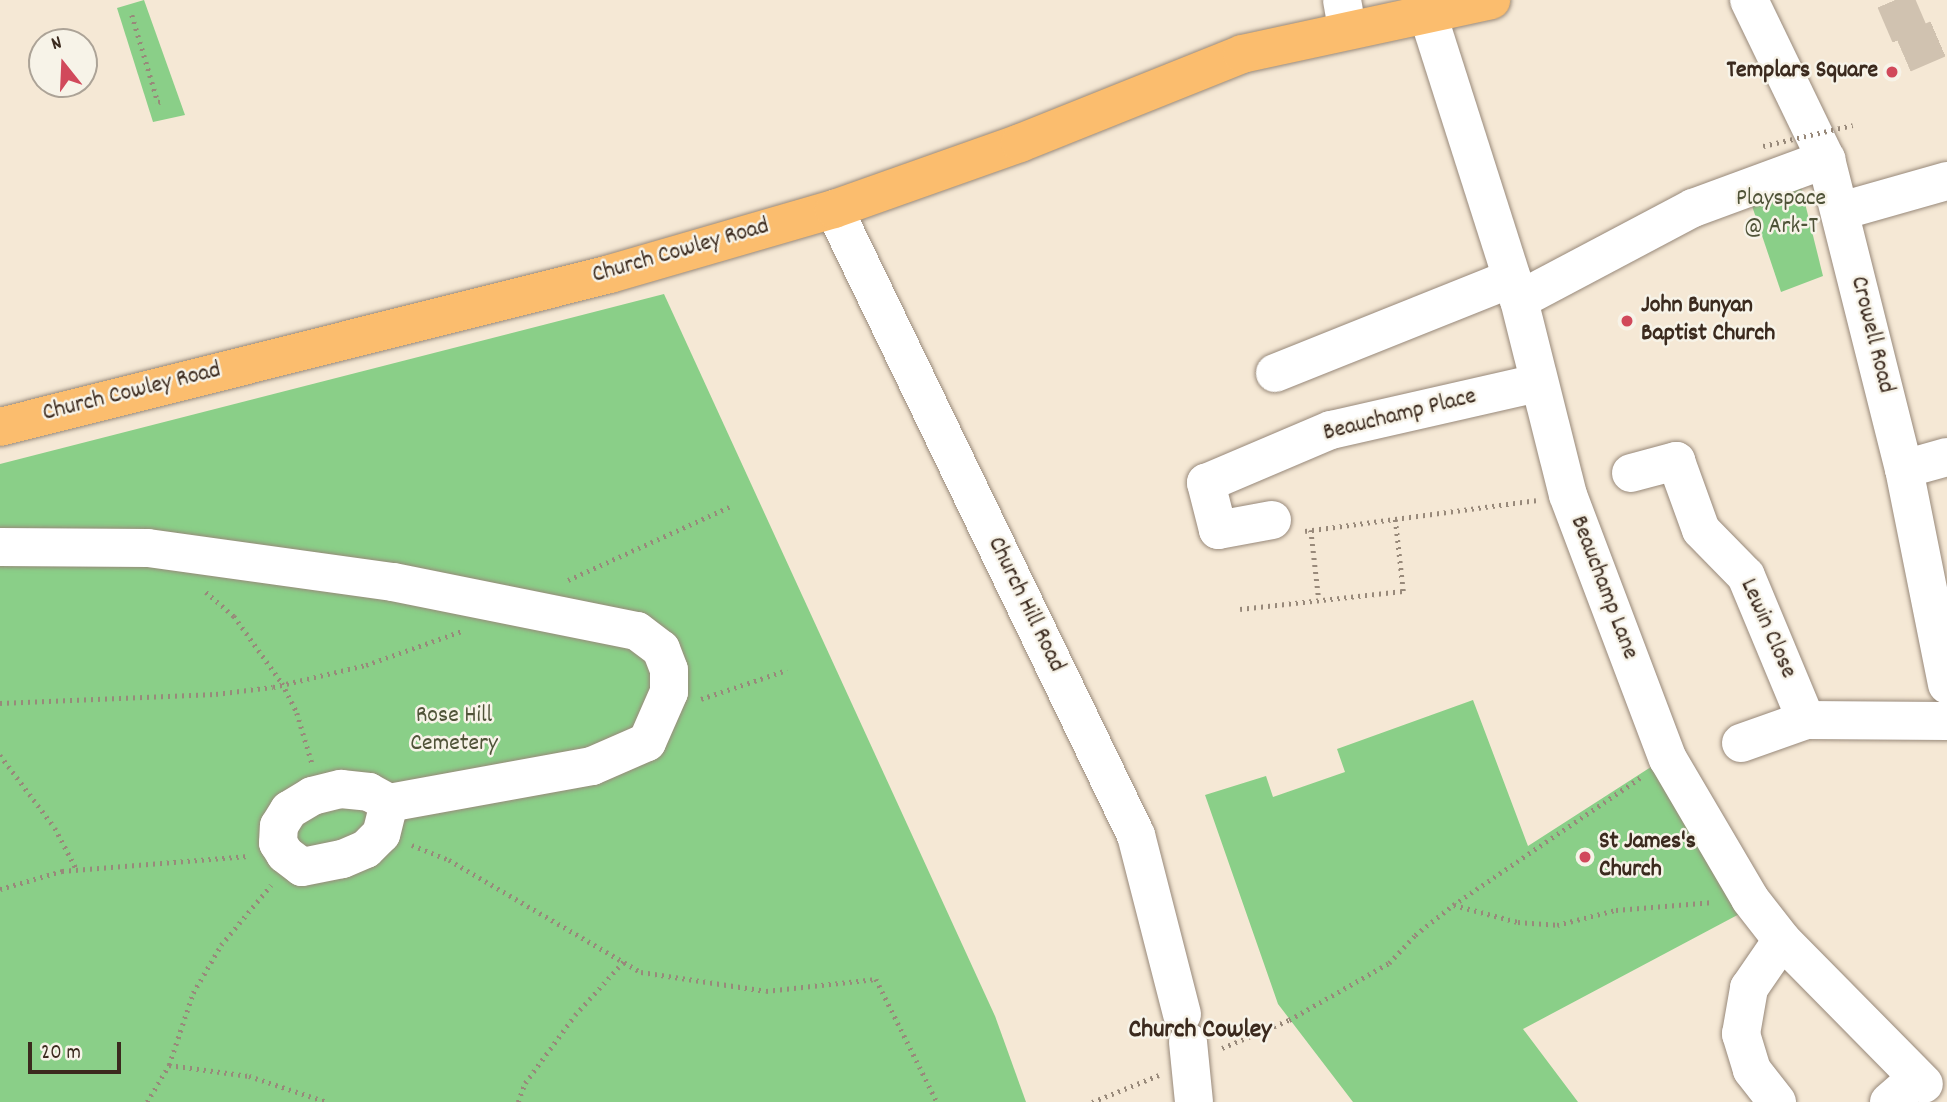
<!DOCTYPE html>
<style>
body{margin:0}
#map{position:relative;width:1947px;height:1102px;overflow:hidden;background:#f5e8d5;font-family:Dekko,sans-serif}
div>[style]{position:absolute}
.green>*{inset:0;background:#8acf88}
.minor-tunnel>*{height:38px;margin-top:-19px;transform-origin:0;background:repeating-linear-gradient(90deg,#d0c2b0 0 38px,transparent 0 57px)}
.path>*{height:4.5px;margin-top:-2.25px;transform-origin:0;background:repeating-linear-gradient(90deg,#98897a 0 2px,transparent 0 7px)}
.roads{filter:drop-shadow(0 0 2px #98897a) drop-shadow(0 0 2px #98897a)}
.minor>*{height:38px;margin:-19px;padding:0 19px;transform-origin:19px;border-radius:19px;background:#fff}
.major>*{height:38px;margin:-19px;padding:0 19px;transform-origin:19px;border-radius:19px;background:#fbbd6e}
.path-bridge>*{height:4.5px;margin-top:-2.25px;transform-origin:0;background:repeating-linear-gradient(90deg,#98897a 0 2px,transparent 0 7px)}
.dots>*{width:19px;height:19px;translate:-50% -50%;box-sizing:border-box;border:4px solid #f7f3e8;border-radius:50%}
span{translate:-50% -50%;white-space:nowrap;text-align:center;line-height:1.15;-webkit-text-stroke:5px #f7f3e8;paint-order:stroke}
.poi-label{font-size:24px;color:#3b2a1e;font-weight:700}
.right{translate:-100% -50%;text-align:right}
.left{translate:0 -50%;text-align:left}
.park-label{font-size:24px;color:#4f5338}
.street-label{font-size:24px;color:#3b2a1e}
.neighbourhood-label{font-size:26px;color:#3b2a1e;font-weight:700}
.north{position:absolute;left:28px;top:28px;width:70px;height:70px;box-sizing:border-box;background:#f7f3e8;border:2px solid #aca397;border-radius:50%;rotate:342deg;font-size:19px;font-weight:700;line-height:28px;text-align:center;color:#3b2a1e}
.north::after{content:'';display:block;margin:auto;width:24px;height:32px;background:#d1495b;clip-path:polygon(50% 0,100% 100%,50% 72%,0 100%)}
.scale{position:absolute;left:28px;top:1042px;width:93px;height:32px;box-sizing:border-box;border:4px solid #3b2a1e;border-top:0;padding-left:9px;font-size:21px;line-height:24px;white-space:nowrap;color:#3b2a1e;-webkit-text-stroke:5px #f7f3e8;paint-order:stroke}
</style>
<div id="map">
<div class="green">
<i style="clip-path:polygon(144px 0,185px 115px,153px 122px,117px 8px)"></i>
<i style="clip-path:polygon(1799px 179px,1823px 276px,1781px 292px,1748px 194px)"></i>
<i style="clip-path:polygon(664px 294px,995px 1016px,1026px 1102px,0 1102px,0 464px)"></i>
<i style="clip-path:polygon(1473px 700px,1528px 846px,1654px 765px,1745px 911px,1523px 1029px,1578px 1102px,1353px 1102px,1278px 1004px,1205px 795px,1266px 776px,1273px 797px,1345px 772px,1337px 749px)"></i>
</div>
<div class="minor-tunnel">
<i style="left:1895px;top:0;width:53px;rotate:66.8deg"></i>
<i style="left:1903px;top:54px;width:48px;rotate:-23.4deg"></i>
</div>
<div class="path">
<i style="left:132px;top:15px;width:91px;rotate:73.4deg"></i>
<i style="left:158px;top:102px;width:4px;rotate:-14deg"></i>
<i style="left:1311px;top:530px;width:70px;rotate:83.5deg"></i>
<i style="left:1305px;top:531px;width:233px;rotate:-7.6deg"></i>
<i style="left:568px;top:580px;width:181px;rotate:-24.4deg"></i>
<i style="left:206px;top:592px;width:37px;rotate:41deg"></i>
<i style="left:234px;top:616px;width:82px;rotate:54.4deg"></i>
<i style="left:282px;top:683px;width:34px;rotate:63deg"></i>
<i style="left:297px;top:713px;width:52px;rotate:73.3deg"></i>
<i style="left:1240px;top:609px;width:164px;rotate:-6.3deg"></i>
<i style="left:1403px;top:591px;width:72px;rotate:-96.3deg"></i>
<i style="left:701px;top:699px;width:91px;rotate:-18.6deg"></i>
<i style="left:0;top:703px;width:216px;rotate:-2.4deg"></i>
<i style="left:216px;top:694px;width:57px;rotate:-7deg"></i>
<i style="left:273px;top:687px;width:96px;rotate:-13.3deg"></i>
<i style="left:366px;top:665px;width:102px;rotate:-19.5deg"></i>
<i style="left:0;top:755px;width:91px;rotate:53deg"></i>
<i style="left:55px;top:828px;width:47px;rotate:62.4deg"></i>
<i style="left:412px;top:845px;width:40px;rotate:22deg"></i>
<i style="left:449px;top:860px;width:222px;rotate:30.3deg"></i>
<i style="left:641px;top:972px;width:126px;rotate:8.6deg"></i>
<i style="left:766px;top:991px;width:111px;rotate:-6.2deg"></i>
<i style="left:876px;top:979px;width:137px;rotate:63.6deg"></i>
<i style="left:0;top:889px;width:65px;rotate:-16.2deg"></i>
<i style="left:62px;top:871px;width:187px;rotate:-4.6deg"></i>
<i style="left:1454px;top:905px;width:66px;rotate:14.9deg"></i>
<i style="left:1518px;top:922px;width:39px;rotate:4deg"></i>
<i style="left:1557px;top:925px;width:61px;rotate:-14.3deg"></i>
<i style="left:1616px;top:910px;width:98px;rotate:-4.7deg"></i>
<i style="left:1222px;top:1048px;width:73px;rotate:-22.7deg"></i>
<i style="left:1289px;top:1020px;width:115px;rotate:-29.7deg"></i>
<i style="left:1389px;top:963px;width:38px;rotate:-47deg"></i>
<i style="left:1415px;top:935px;width:48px;rotate:-38.3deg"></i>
<i style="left:1453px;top:905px;width:227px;rotate:-34.2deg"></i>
<i style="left:169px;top:1065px;width:81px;rotate:7.8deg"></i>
<i style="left:249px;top:1076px;width:82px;rotate:18.4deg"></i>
<i style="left:147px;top:1102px;width:43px;rotate:-59.3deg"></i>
<i style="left:169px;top:1065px;width:76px;rotate:-71.6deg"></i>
<i style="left:193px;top:993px;width:56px;rotate:-59.7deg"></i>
<i style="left:221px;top:945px;width:78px;rotate:-50.2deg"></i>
<i style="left:518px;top:1102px;width:20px;rotate:-70deg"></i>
<i style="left:525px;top:1083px;width:84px;rotate:-53.7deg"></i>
<i style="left:575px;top:1015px;width:72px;rotate:-47.8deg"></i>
<i style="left:1092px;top:1102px;width:72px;rotate:-21.9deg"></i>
</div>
<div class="roads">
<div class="minor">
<i style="left:1342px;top:0;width:29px;rotate:80deg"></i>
<i style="left:1749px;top:0;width:177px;rotate:64.2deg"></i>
<i style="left:1826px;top:159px;width:320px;rotate:75.9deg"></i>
<i style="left:1904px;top:469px;width:220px;rotate:78.7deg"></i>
<i style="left:1428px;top:15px;width:299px;rotate:72.3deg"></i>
<i style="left:1519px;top:300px;width:201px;rotate:75.9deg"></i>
<i style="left:1568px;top:495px;width:282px;rotate:69.3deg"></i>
<i style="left:1668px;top:759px;width:162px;rotate:59.6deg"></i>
<i style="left:1750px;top:899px;width:52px;rotate:52deg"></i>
<i style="left:1782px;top:940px;width:202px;rotate:45.4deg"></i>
<i style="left:834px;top:209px;width:695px;rotate:64.25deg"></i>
<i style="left:1136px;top:835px;width:185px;rotate:75.6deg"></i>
<i style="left:1841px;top:211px;width:110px;rotate:-15.8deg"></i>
<i style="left:1519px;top:300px;width:197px;rotate:-27.9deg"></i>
<i style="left:1693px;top:208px;width:142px;rotate:-20.2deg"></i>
<i style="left:1275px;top:373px;width:255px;rotate:-21.8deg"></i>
<i style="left:1904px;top:469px;width:45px;rotate:-15.6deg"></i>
<i style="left:1631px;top:473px;width:47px;rotate:-14.9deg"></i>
<i style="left:1676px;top:461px;width:73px;rotate:70.1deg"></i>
<i style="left:1701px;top:530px;width:64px;rotate:45.6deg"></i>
<i style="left:1746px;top:576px;width:156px;rotate:67.4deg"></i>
<i style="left:1806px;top:720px;width:141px;rotate:0.4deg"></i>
<i style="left:1272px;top:520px;width:55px;rotate:169.5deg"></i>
<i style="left:1218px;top:530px;width:49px;rotate:-104.3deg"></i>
<i style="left:1206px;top:483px;width:136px;rotate:-23deg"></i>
<i style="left:1331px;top:430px;width:212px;rotate:-12.8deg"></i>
<i style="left:0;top:547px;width:148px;rotate:0.4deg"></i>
<i style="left:148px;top:548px;width:247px;rotate:7.9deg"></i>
<i style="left:393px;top:582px;width:249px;rotate:11.4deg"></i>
<i style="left:637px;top:631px;width:30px;rotate:37deg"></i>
<i style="left:661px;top:649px;width:22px;rotate:69deg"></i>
<i style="left:669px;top:670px;width:22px;rotate:90deg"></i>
<i style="left:669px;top:692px;width:55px;rotate:113.7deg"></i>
<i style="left:647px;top:742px;width:60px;rotate:156.4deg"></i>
<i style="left:592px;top:766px;width:206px;rotate:169.7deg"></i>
<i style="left:1741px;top:743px;width:69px;rotate:-19.5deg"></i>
<i style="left:341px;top:789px;width:28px;rotate:6deg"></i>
<i style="left:369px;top:792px;width:23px;rotate:29deg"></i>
<i style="left:389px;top:803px;width:32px;rotate:104deg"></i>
<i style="left:381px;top:834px;width:21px;rotate:135deg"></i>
<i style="left:366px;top:849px;width:26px;rotate:157deg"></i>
<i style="left:342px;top:859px;width:41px;rotate:168.7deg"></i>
<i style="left:302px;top:867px;width:21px;rotate:-143deg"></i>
<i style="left:285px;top:854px;width:13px;rotate:-122deg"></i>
<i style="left:278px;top:843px;width:17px;rotate:-87deg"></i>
<i style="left:279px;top:826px;width:19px;rotate:-58deg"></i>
<i style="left:289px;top:810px;width:27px;rotate:-31deg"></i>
<i style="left:312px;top:796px;width:30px;rotate:-14deg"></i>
<i style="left:1188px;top:1042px;width:60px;rotate:84.3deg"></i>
<i style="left:1777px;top:1102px;width:41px;rotate:-128deg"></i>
<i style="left:1752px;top:1070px;width:38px;rotate:-107deg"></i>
<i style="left:1741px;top:1034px;width:47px;rotate:-80.1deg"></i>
<i style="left:1749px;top:988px;width:58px;rotate:-55.5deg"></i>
<i style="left:1889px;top:1102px;width:35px;rotate:-41deg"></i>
</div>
<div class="major">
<i style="left:0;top:427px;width:629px;rotate:-14.08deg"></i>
<i style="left:610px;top:274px;width:233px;rotate:-16.2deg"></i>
<i style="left:834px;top:209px;width:197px;rotate:-19.5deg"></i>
<i style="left:1020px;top:143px;width:239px;rotate:-21.8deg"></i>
<i style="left:1242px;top:54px;width:255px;rotate:-12.2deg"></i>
</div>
</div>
<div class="path-bridge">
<i style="left:1763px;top:146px;width:92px;rotate:-13.1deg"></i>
</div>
<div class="dots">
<i style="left:1892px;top:72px;background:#d1495b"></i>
<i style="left:1627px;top:321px;background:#d1495b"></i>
<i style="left:1585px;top:857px;background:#d1495b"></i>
</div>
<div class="poi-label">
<span class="right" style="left:1878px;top:72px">Templars Square</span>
<span class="left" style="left:1641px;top:321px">John Bunyan<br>Baptist Church</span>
<span class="left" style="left:1599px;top:857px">St James's<br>Church</span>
</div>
<div class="park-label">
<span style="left:1781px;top:214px">Playspace<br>@ Ark-T</span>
<span style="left:454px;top:731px">Rose Hill<br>Cemetery</span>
</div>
<div class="street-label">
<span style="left:681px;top:252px;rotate:-16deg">Church Cowley Road</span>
<span style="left:1871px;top:335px;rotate:76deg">Crowell Road</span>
<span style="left:132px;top:393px;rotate:-14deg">Church Cowley Road</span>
<span style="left:1400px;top:416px;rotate:-14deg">Beauchamp Place</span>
<span style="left:1603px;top:588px;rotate:69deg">Beauchamp Lane</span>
<span style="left:1025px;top:605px;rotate:64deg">Church Hill Road</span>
<span style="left:1767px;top:629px;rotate:66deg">Lewin Close</span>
</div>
<div class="neighbourhood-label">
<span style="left:1200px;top:1031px">Church Cowley</span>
</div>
<div class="north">N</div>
<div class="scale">20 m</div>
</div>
